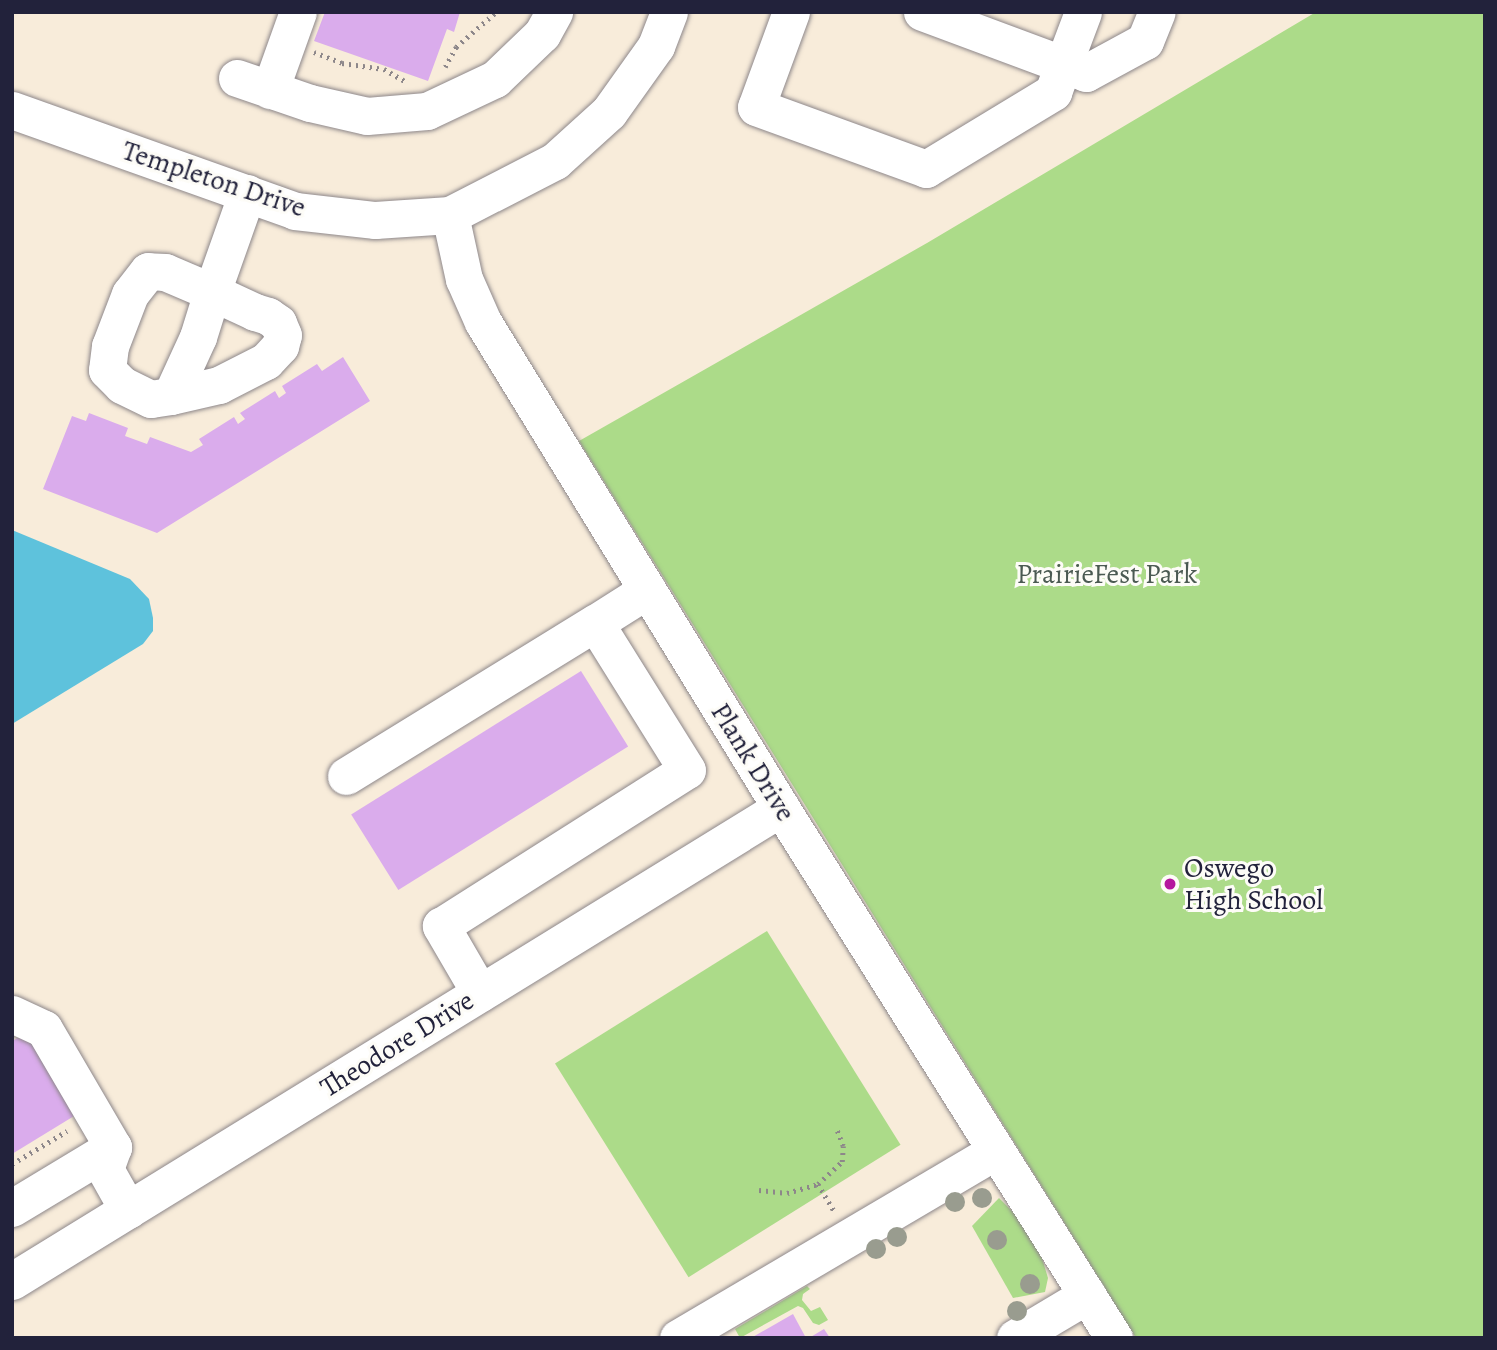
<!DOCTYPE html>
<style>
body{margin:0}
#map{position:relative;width:1497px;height:1350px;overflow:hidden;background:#f8ecda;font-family:Alegreya,serif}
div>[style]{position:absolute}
.green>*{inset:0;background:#acdb89;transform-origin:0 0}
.water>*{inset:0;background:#5ec2dc}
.building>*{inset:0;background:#daacec;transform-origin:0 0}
.path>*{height:4.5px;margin-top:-2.25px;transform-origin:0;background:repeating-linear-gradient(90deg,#8d878a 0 2px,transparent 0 7px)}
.roads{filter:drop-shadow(0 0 2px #8d878a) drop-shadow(0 0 2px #8d878a)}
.minor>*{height:37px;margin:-18.5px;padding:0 18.5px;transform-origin:18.5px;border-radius:18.5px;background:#fff}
.trees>*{width:20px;height:20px;margin:-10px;border-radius:50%;background:#999c8f}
.dots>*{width:19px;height:19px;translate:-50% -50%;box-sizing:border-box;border:4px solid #fdfcf7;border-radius:50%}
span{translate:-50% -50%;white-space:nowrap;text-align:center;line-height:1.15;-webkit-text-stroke:6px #fdfcf7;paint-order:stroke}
.street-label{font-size:28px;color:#22223b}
.park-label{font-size:28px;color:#4b5a52}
.poi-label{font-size:28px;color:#22223b}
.left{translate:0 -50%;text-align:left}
.frame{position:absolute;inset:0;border:14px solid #22223b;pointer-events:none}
</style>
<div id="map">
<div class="green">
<i style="clip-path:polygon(1316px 12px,1485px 12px,1485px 1338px,1136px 1338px,579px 441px,927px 243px)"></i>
<i style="left:767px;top:931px;width:252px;height:250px;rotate:58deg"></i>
<i style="clip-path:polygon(999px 1198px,1015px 1214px,1042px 1258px,1048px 1278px,1045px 1292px,1013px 1298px,972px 1226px)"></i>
<i style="clip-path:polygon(807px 1286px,810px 1289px,803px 1294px,802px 1300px,811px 1311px,820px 1307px,828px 1320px,819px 1325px,813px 1323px,803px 1308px,798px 1306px,740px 1338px,735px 1329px)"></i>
</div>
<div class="water">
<i style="clip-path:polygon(12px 530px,130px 579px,149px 599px,153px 618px,153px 631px,143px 644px,12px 724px)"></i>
</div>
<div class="building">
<i style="clip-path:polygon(325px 12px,460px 12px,454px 32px,447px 29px,428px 81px,314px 41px)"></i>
<i style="clip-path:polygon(343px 357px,370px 401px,157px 533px,43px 489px,72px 416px,86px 421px,89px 413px,128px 428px,125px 436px,147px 444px,150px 437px,191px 452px,203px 445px,199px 439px,234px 417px,238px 424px,245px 419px,240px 413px,275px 391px,279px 398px,286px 393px,282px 386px,317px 364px,322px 371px)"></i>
<i style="left:581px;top:671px;width:89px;height:271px;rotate:58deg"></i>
<i style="clip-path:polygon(28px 1032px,79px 1113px,12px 1154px,12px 1041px)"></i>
<i style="clip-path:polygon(793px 1314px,806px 1338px,751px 1338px)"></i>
<i style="clip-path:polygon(824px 1329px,830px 1338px,809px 1338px)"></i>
</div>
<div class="path">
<i style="left:314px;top:52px;width:30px;rotate:21deg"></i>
<i style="left:342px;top:63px;width:42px;rotate:8.1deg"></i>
<i style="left:384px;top:69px;width:24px;rotate:30deg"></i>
<i style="left:445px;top:67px;width:23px;rotate:-61deg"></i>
<i style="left:456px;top:47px;width:53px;rotate:-41.2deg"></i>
<i style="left:12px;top:1164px;width:64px;rotate:-31deg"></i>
<i style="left:818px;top:1184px;width:33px;rotate:-43deg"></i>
<i style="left:842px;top:1162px;width:16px;rotate:-86deg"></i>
<i style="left:843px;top:1146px;width:17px;rotate:-111deg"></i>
<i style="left:759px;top:1190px;width:28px;rotate:6deg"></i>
<i style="left:787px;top:1193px;width:32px;rotate:-16deg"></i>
<i style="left:818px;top:1184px;width:31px;rotate:59deg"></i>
</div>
<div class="roads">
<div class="minor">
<i style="left:791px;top:12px;width:101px;rotate:110.2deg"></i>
<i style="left:756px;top:107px;width:181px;rotate:20deg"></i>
<i style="left:926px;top:169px;width:149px;rotate:-31.2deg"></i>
<i style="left:1053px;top:92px;width:85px;rotate:-69.4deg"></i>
<i style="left:922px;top:12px;width:175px;rotate:20.4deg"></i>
<i style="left:1086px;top:73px;width:67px;rotate:-28.5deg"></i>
<i style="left:1145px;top:41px;width:31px;rotate:-68deg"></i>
<i style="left:237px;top:78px;width:77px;rotate:18.9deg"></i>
<i style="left:310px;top:103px;width:58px;rotate:12.8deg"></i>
<i style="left:367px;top:116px;width:60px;rotate:-4.8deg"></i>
<i style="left:427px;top:111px;width:75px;rotate:-25.2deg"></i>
<i style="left:495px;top:79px;width:65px;rotate:-43.8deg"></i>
<i style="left:542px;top:34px;width:25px;rotate:-61deg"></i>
<i style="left:270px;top:90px;width:83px;rotate:-70.3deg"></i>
<i style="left:12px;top:110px;width:300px;rotate:19.6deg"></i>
<i style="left:295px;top:211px;width:81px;rotate:6.4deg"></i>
<i style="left:375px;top:220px;width:75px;rotate:-3.8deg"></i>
<i style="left:450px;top:215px;width:118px;rotate:-27.2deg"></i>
<i style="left:555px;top:161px;width:73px;rotate:-42.2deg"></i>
<i style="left:609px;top:112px;width:81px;rotate:-54.5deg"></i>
<i style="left:656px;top:46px;width:36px;rotate:-69deg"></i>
<i style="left:450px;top:215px;width:66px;rotate:77.7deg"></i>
<i style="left:464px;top:279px;width:47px;rotate:66.2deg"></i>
<i style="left:483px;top:322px;width:570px;rotate:58.48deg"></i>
<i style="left:781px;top:808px;width:626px;rotate:57.86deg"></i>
<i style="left:171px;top:396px;width:49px;rotate:-12.9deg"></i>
<i style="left:219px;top:385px;width:53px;rotate:-27.1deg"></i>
<i style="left:266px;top:361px;width:21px;rotate:-47deg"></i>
<i style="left:280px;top:346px;width:11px;rotate:-75deg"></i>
<i style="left:283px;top:335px;width:13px;rotate:-113deg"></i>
<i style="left:278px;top:323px;width:12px;rotate:-145deg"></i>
<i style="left:268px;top:316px;width:14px;rotate:-163deg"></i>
<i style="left:255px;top:312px;width:47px;rotate:-155.1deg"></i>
<i style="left:212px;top:292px;width:51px;rotate:-156.9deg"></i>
<i style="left:165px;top:272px;width:17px;rotate:-177deg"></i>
<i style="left:148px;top:271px;width:29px;rotate:128deg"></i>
<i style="left:130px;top:294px;width:56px;rotate:111deg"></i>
<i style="left:110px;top:346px;width:24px;rotate:97deg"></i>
<i style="left:107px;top:370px;width:21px;rotate:45deg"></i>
<i style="left:122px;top:385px;width:32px;rotate:26deg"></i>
<i style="left:151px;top:399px;width:20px;rotate:-9deg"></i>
<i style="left:171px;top:396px;width:65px;rotate:-65.4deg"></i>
<i style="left:198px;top:337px;width:47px;rotate:-72.7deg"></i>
<i style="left:212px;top:292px;width:105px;rotate:-70.5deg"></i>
<i style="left:346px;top:776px;width:292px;rotate:-31.6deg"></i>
<i style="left:480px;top:993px;width:78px;rotate:-120.2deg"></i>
<i style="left:441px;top:926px;width:291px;rotate:-32.4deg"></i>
<i style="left:687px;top:770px;width:173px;rotate:-122deg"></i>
<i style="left:595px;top:623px;width:62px;rotate:-32.4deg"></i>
<i style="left:12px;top:1014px;width:35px;rotate:25deg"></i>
<i style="left:44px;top:1029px;width:137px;rotate:59.7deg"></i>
<i style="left:113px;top:1147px;width:23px;rotate:110deg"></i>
<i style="left:105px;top:1169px;width:47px;rotate:60.7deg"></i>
<i style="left:12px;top:1208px;width:118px;rotate:-31.1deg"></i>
<i style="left:12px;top:1281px;width:903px;rotate:-31.6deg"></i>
<i style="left:678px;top:1338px;width:369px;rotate:-30.5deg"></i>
<i style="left:1015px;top:1338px;width:84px;rotate:-30.8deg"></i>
</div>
</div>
<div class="trees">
<i style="left:982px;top:1198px"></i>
<i style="left:955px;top:1202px"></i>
<i style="left:897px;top:1237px"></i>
<i style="left:997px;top:1240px"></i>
<i style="left:876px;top:1249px"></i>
<i style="left:1030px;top:1284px"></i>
<i style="left:1017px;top:1311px"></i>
</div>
<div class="dots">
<i style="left:1170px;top:884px;background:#b5179e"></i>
</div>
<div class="street-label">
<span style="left:214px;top:179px;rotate:18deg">Templeton Drive</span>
<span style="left:753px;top:762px;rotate:58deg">Plank Drive</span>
<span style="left:397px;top:1044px;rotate:-32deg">Theodore Drive</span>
</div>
<div class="park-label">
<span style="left:1107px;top:574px">PrairieFest Park</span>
</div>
<div class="poi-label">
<span class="left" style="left:1184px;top:884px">Oswego<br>High School</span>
</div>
<div class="frame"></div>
</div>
